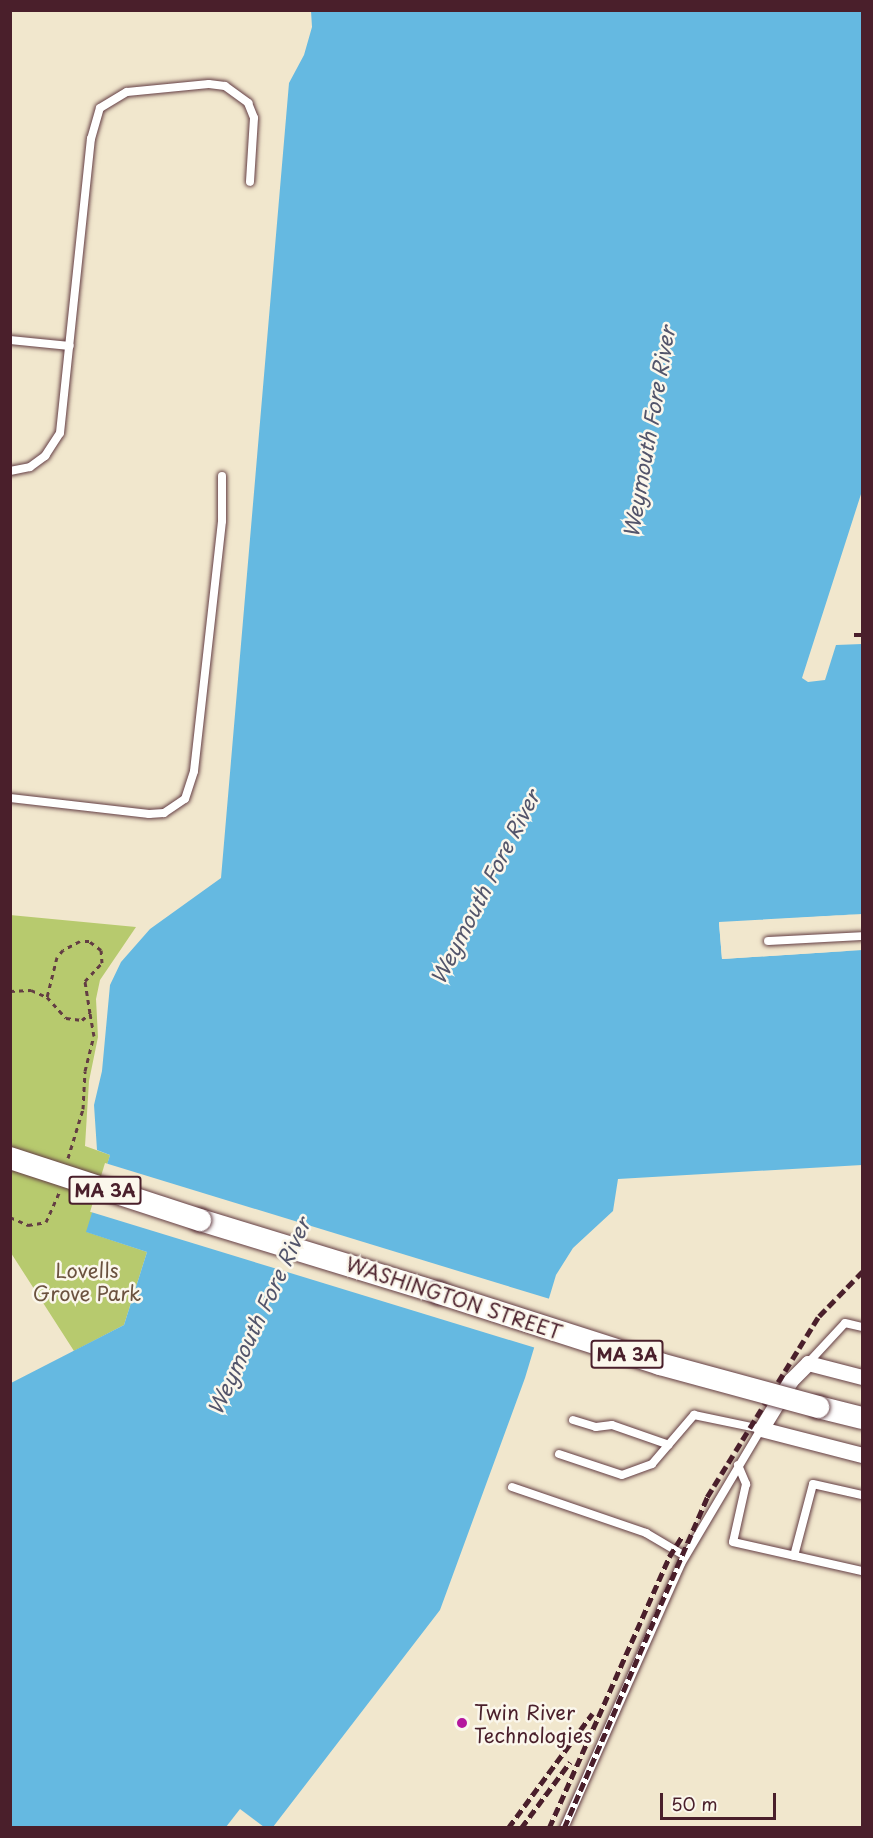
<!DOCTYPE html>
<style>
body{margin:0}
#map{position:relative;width:873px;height:1838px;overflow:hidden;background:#f1e7cd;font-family:"Playpen Sans",sans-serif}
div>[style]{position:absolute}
.green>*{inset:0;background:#b7ca6e}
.water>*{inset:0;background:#65b9e1}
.pier>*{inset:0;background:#f1e7cd;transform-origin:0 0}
.path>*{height:3px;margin-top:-1.5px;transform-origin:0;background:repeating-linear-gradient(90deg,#633d43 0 4.5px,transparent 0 9px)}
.roads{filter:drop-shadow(0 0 2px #633d43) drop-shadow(0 0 2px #633d43)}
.service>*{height:8px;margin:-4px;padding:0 4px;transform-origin:4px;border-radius:4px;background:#fff}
.minor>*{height:15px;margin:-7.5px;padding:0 7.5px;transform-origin:7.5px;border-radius:7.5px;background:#fff}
.primary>*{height:22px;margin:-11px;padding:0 11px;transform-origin:11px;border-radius:11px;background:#fff}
.rail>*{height:4.5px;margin-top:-2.25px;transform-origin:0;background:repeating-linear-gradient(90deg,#4a1f2b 0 9px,transparent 0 13.5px)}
.bridges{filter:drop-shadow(0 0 2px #633d43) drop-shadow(0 0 2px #633d43)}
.primary-bridge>*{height:22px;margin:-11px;padding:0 11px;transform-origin:11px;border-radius:11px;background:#fff}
.dots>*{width:16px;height:16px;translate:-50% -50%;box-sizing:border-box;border:3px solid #fbf7ec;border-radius:50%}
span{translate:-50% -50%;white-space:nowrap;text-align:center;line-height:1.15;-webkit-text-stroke:5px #fbf7ec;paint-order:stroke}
.shield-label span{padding:2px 4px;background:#fbf7ec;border:2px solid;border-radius:4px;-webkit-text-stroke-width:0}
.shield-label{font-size:18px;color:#4a1f2b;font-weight:700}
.park-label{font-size:20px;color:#6b523f}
.street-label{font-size:20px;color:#4a1f2b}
.poi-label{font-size:20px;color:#4a1f2b}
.left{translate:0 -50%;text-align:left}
.water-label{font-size:21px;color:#53556b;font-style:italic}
.frame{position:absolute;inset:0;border:12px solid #4a1f2b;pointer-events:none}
.scale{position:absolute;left:660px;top:1793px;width:116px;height:27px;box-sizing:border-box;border:3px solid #4a1f2b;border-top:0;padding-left:8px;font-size:18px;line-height:21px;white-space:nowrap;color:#4a1f2b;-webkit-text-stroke:4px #fbf7ec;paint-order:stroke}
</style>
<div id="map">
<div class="green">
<i style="clip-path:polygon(10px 915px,136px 927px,100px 980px,96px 999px,98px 1037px,89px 1081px,85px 1146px,110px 1155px,87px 1232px,147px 1252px,124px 1325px,74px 1351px,11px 1253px)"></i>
</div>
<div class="water">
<i style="clip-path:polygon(311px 11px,862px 11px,862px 491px,802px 678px,808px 682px,825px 680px,836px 645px,862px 644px,862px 914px,719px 923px,722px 959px,862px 950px,862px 1165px,618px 1179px,613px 1211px,573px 1248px,556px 1275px,525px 1378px,440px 1610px,273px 1827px,11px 1828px,11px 1383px,124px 1325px,147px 1252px,86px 1232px,110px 1155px,97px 1150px,94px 1105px,102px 1071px,110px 985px,121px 962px,150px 929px,221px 878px,289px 83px,304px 55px,312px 27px)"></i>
</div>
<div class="pier">
<i style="clip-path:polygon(862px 914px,722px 925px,725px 956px,862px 950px,722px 959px,719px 922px)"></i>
<i style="left:105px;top:1163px;width:467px;height:51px;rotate:17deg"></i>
<i style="clip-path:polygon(240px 1809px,264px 1827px,226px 1827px)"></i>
</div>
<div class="path">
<i style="left:10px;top:991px;width:21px;rotate:-3deg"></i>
<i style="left:31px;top:990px;width:17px;rotate:24deg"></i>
<i style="left:47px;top:997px;width:28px;rotate:48deg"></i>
<i style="left:66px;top:1018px;width:16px;rotate:7deg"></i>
<i style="left:82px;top:1020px;width:11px;rotate:-41deg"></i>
<i style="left:90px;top:1013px;width:32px;rotate:-99deg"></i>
<i style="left:85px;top:981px;width:25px;rotate:-47deg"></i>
<i style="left:102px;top:963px;width:13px;rotate:-94deg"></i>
<i style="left:101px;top:950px;width:15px;rotate:-143deg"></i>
<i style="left:89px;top:941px;width:9px;rotate:180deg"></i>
<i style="left:80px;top:941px;width:19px;rotate:152deg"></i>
<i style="left:63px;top:950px;width:9px;rotate:131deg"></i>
<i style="left:57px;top:957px;width:41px;rotate:104deg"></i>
<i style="left:68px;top:1158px;width:51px;rotate:-73deg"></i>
<i style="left:83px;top:1109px;width:38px;rotate:-87deg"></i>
<i style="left:85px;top:1071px;width:36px;rotate:-76deg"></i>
<i style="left:94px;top:1036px;width:23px;rotate:-100deg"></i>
<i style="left:10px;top:1217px;width:20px;rotate:24deg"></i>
<i style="left:28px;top:1225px;width:18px;rotate:-9deg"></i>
<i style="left:46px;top:1222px;width:32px;rotate:-66deg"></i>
</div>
<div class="roads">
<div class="service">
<i style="left:10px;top:340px;width:60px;rotate:5.7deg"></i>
<i style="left:10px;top:471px;width:20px;rotate:-11deg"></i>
<i style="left:30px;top:467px;width:19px;rotate:-36deg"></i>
<i style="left:45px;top:456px;width:27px;rotate:-57deg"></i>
<i style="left:60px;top:433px;width:296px;rotate:-84deg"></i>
<i style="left:91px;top:139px;width:32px;rotate:-74deg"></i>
<i style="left:100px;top:108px;width:31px;rotate:-31deg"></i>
<i style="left:127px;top:92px;width:82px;rotate:-5.6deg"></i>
<i style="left:209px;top:84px;width:16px;rotate:7deg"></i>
<i style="left:225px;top:86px;width:29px;rotate:36deg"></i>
<i style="left:248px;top:103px;width:16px;rotate:68deg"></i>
<i style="left:254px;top:118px;width:64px;rotate:93.6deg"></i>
<i style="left:10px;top:798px;width:140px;rotate:6.6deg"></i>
<i style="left:149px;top:814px;width:15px;rotate:-4deg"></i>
<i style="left:164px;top:813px;width:25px;rotate:-34deg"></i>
<i style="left:185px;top:799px;width:29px;rotate:-72deg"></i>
<i style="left:194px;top:771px;width:252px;rotate:-83.6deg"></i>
<i style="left:222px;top:521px;width:45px;rotate:-90deg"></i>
<i style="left:768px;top:941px;width:94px;rotate:-3deg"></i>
<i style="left:808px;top:1363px;width:54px;rotate:-47.2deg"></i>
<i style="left:845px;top:1323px;width:17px;rotate:13deg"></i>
<i style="left:573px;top:1420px;width:24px;rotate:17deg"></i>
<i style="left:596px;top:1427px;width:16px;rotate:-7deg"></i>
<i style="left:612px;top:1425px;width:60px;rotate:19.3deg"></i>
<i style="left:559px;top:1454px;width:66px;rotate:18.4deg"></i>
<i style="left:622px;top:1475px;width:32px;rotate:-20deg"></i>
<i style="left:652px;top:1464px;width:65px;rotate:-49.4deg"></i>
<i style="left:694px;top:1415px;width:68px;rotate:11.8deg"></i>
<i style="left:761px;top:1429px;width:157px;rotate:120.7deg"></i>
<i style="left:681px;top:1564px;width:289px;rotate:113.9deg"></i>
<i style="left:738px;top:1465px;width:21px;rotate:67deg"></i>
<i style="left:746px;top:1484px;width:59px;rotate:102.6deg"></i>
<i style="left:733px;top:1542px;width:132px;rotate:12.7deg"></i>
<i style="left:512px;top:1487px;width:142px;rotate:18.9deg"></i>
<i style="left:646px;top:1533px;width:45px;rotate:30.5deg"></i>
<i style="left:794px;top:1556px;width:74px;rotate:-75.2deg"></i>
<i style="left:813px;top:1484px;width:50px;rotate:12.7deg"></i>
</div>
<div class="minor">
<i style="left:862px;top:1377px;width:56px;rotate:-165.5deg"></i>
<i style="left:808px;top:1363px;width:24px;rotate:135deg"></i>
<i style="left:791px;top:1380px;width:57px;rotate:121.5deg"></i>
<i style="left:761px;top:1429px;width:104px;rotate:14.4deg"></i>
</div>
<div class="primary">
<i style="left:200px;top:1220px;width:250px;rotate:17deg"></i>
<i style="left:818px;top:1407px;width:45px;rotate:14deg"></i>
</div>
</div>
<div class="rail">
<i style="left:854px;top:635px;width:8px"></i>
<i style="left:508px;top:1828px;width:142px;rotate:-53.6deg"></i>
<i style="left:521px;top:1828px;width:82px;rotate:-53.4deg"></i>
<i style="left:549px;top:1828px;width:296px;rotate:-66.1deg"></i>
<i style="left:669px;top:1557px;width:26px;rotate:-58deg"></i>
<i style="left:564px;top:1828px;width:361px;rotate:-66.6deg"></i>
<i style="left:707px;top:1497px;width:213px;rotate:-58.3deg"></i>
<i style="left:819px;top:1316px;width:62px;rotate:-45.7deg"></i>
</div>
<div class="bridges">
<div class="primary-bridge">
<i style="left:10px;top:1158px;width:200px;rotate:18.1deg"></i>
<i style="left:439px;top:1293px;width:232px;rotate:17.8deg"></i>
<i style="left:660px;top:1364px;width:164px;rotate:15.2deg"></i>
</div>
</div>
<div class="dots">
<i style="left:462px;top:1723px;background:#b5179e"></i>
</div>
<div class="shield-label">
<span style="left:105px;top:1190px">MA 3A</span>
<span style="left:627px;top:1354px">MA 3A</span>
</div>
<div class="park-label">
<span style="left:87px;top:1282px">Lovells<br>Grove Park</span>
</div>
<div class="street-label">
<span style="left:454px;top:1298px;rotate:18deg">WASHINGTON STREET</span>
</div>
<div class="poi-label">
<span class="left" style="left:474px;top:1724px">Twin River<br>Technologies</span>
</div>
<div class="water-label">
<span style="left:648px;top:432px;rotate:-80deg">Weymouth Fore River</span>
<span style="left:484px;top:887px;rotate:-63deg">Weymouth Fore River</span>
<span style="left:258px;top:1316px;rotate:-65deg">Weymouth Fore River</span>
</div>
<div class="frame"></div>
<div class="scale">50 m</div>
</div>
